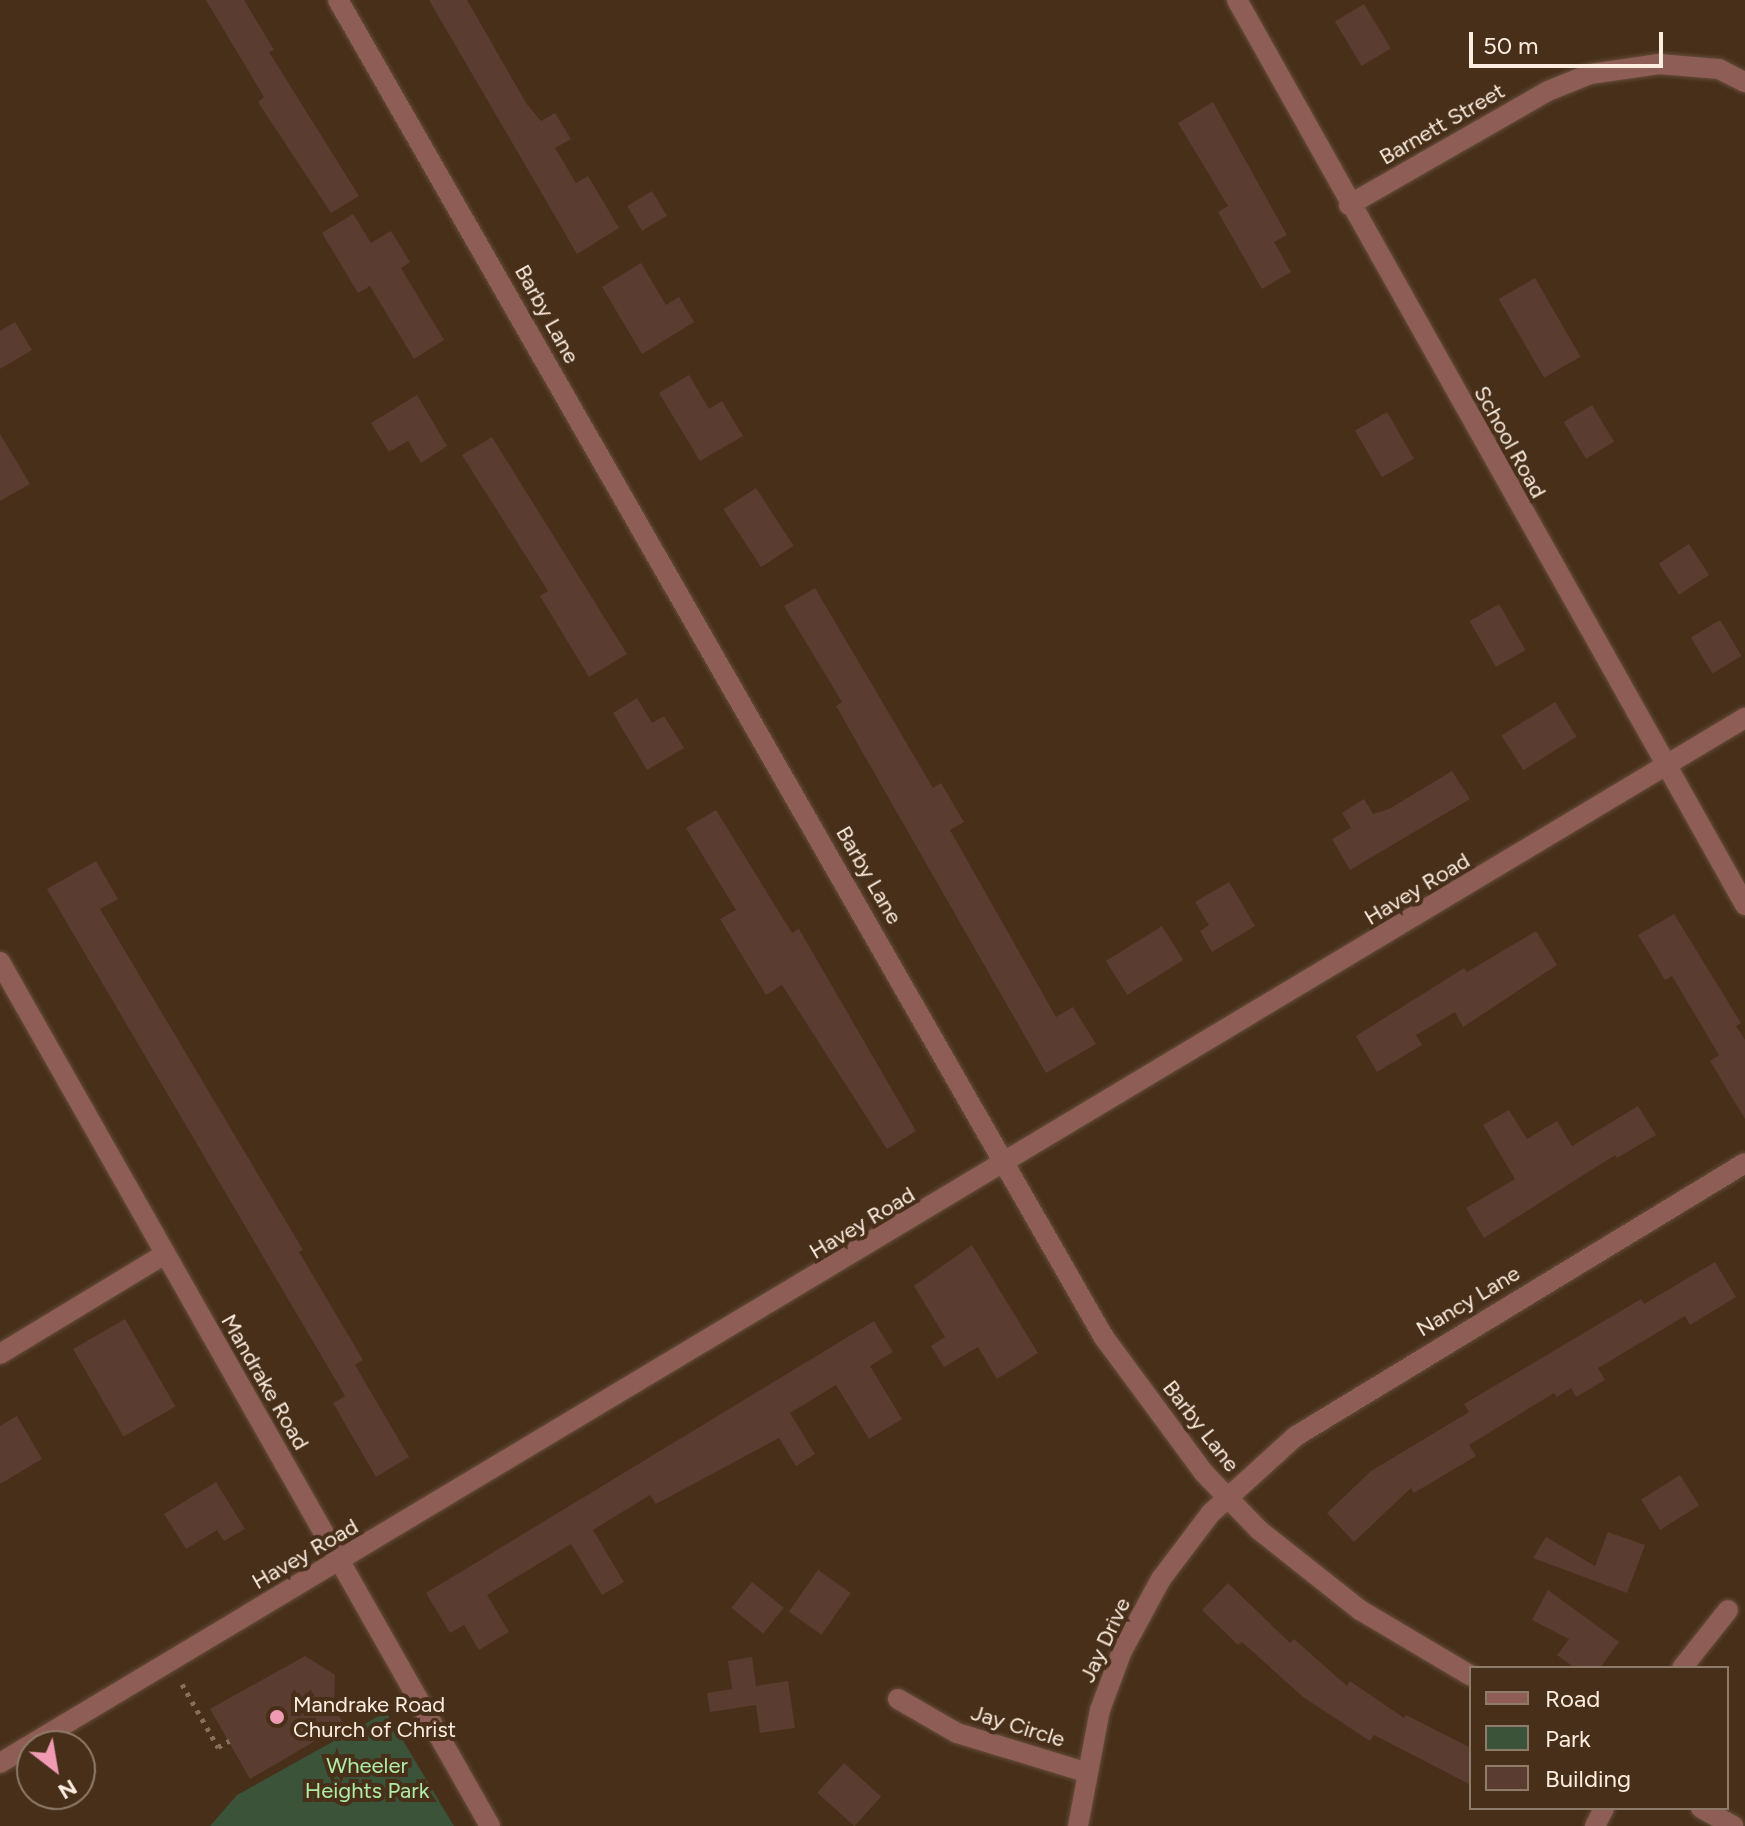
<!DOCTYPE html>
<style>
body{margin:0}
#map{position:relative;width:1745px;height:1826px;overflow:hidden;background:#472f1a;font-family:Figtree,sans-serif}
div>[style]{position:absolute}
.green>*{inset:0;background:#3b5338}
.building>*{inset:0;background:#5b3c31;transform-origin:0 0}
.path>*{height:5px;margin-top:-2.5px;transform-origin:0;background:repeating-linear-gradient(90deg,#85705e 0 4px,transparent 0 10px)}
.roads{filter:drop-shadow(0 0 2px #644d3a) drop-shadow(0 0 2px #644d3a)}
.minor>*{height:20px;margin:-10px;padding:0 10px;transform-origin:10px;border-radius:10px;background:#8d5d56}
.dots>*{width:22px;height:22px;translate:-50% -50%;box-sizing:border-box;border:4px solid #472f1a;border-radius:50%}
span{translate:-50% -50%;white-space:nowrap;text-align:center;line-height:1.15;-webkit-text-stroke:8px #472f1a;paint-order:stroke}
.street-label{font-size:22px;color:#fcede0}
.poi-label{font-size:22px;color:#fcede0}
.left{translate:0 -50%;text-align:left}
.park-label{font-size:22px;color:#afeda7}
.legend{position:absolute;left:1469px;top:1666px;width:260px;height:144px;box-sizing:border-box;background:#472f1a;border:2px solid #8f7b69;margin:0;padding:10px 14px;list-style:none;font-size:24px;color:#fcede0}
.legend li{display:flex;align-items:center;gap:16px;height:40px}
.legend b{width:40px;border:2px solid #8f7b69}
.north{position:absolute;left:16px;top:1730px;width:80px;height:80px;box-sizing:border-box;background:#472f1a;border:2px solid #8f7b69;border-radius:50%;rotate:149deg;font-size:22px;font-weight:700;line-height:32px;text-align:center;color:#fcede0}
.north::after{content:'';display:block;margin:auto;width:28px;height:36px;background:#f19ab3;clip-path:polygon(50% 0,100% 100%,50% 72%,0 100%)}
.scale{position:absolute;left:1469px;top:32px;width:194px;height:36px;box-sizing:border-box;border:4px solid #fcede0;border-top:0;padding-left:10px;font-size:24px;line-height:28px;white-space:nowrap;color:#fcede0;-webkit-text-stroke:6px #472f1a;paint-order:stroke}
</style>
<div id="map">
<div class="green">
<i style="clip-path:polygon(386px 1712px,454px 1826px,210px 1826px,237px 1795px)"></i>
</div>
<div class="building">
<i style="clip-path:polygon(206px 0,244px 0,274px 50px,269px 52px,359px 196px,331px 213px,258px 102px,264px 97px)"></i>
<i style="clip-path:polygon(429px 0,467px 0,526px 103px,541px 121px,555px 113px,571px 139px,555px 148px,576px 183px,588px 176px,619px 228px,577px 254px)"></i>
<i style="left:1364px;top:4px;width:52px;height:34px;rotate:59deg"></i>
<i style="clip-path:polygon(1213px 102px,1287px 235px,1274px 242px,1291px 272px,1262px 289px,1218px 212px,1228px 206px,1178px 123px)"></i>
<i style="left:652px;top:191px;width:29px;height:29px;rotate:59deg"></i>
<i style="clip-path:polygon(353px 214px,371px 243px,391px 231px,410px 262px,401px 268px,444px 340px,414px 359px,370px 286px,358px 293px,322px 233px)"></i>
<i style="clip-path:polygon(641px 263px,666px 305px,679px 297px,694px 322px,642px 354px,602px 287px)"></i>
<i style="left:1535px;top:278px;width:91px;height:42px;rotate:60deg"></i>
<i style="clip-path:polygon(15px 322px,32px 350px,0 369px,0 331px)"></i>
<i style="clip-path:polygon(689px 375px,709px 409px,722px 401px,743px 436px,700px 461px,659px 393px)"></i>
<i style="clip-path:polygon(417px 395px,447px 446px,421px 463px,408px 441px,389px 452px,371px 423px)"></i>
<i style="left:1592px;top:405px;width:43px;height:33px;rotate:59deg"></i>
<i style="left:1387px;top:412px;width:54px;height:37px;rotate:60deg"></i>
<i style="clip-path:polygon(0 434px,30px 484px,0 501px)"></i>
<i style="clip-path:polygon(492px 437px,627px 654px,589px 677px,540px 596px,548px 591px,462px 455px)"></i>
<i style="left:756px;top:488px;width:69px;height:39px;rotate:57deg"></i>
<i style="left:1689px;top:544px;width:37px;height:36px;rotate:57deg"></i>
<i style="clip-path:polygon(815px 588px,933px 788px,941px 783px,964px 822px,950px 830px,1056px 1017px,1073px 1007px,1096px 1044px,1046px 1073px,836px 706px,842px 702px,784px 606px)"></i>
<i style="left:1499px;top:604px;width:53px;height:34px;rotate:60deg"></i>
<i style="left:1720px;top:620px;width:42px;height:34px;rotate:59deg"></i>
<i style="clip-path:polygon(637px 698px,652px 723px,664px 716px,684px 748px,647px 770px,613px 713px)"></i>
<i style="left:1555px;top:702px;width:41px;height:63px;rotate:58deg"></i>
<i style="clip-path:polygon(1452px 771px,1470px 799px,1350px 870px,1332px 839px,1351px 828px,1342px 813px,1364px 799px,1373px 814px,1389px 809px)"></i>
<i style="clip-path:polygon(716px 810px,792px 933px,799px 929px,916px 1131px,887px 1149px,782px 985px,766px 995px,720px 919px,736px 910px,686px 828px)"></i>
<i style="clip-path:polygon(96px 861px,118px 899px,100px 909px,303px 1250px,299px 1252px,363px 1360px,355px 1365px,409px 1457px,376px 1477px,333px 1403px,345px 1396px,47px 889px)"></i>
<i style="clip-path:polygon(1229px 882px,1255px 926px,1212px 952px,1200px 931px,1209px 925px,1195px 902px)"></i>
<i style="clip-path:polygon(1674px 914px,1741px 1023px,1736px 1026px,1745px 1040px,1745px 1119px,1710px 1061px,1719px 1055px,1672px 976px,1665px 980px,1638px 935px)"></i>
<i style="left:1162px;top:926px;width:40px;height:66px;rotate:58deg"></i>
<i style="clip-path:polygon(1536px 931px,1557px 965px,1463px 1027px,1455px 1012px,1416px 1035px,1422px 1045px,1377px 1072px,1356px 1036px,1464px 968px,1467px 972px)"></i>
<i style="clip-path:polygon(1638px 1106px,1656px 1135px,1617px 1158px,1615px 1155px,1484px 1238px,1466px 1208px,1515px 1179px,1483px 1125px,1509px 1110px,1527px 1139px,1557px 1121px,1572px 1146px)"></i>
<i style="clip-path:polygon(972px 1245px,1038px 1353px,997px 1379px,978px 1347px,944px 1367px,931px 1346px,945px 1337px,914px 1286px)"></i>
<i style="clip-path:polygon(1715px 1262px,1736px 1297px,1690px 1325px,1685px 1316px,1598px 1368px,1605px 1380px,1576px 1397px,1571px 1388px,1557px 1397px,1554px 1393px,1469px 1445px,1476px 1456px,1414px 1493px,1411px 1488px,1354px 1542px,1327px 1513px,1371px 1471px,1469px 1412px,1464px 1404px,1641px 1299px,1644px 1304px)"></i>
<i style="left:125px;top:1319px;width:101px;height:60px;rotate:60deg"></i>
<i style="clip-path:polygon(874px 1321px,893px 1352px,870px 1366px,902px 1419px,869px 1439px,836px 1385px,790px 1413px,815px 1454px,796px 1466px,779px 1438px,656px 1504px,650px 1495px,593px 1530px,624px 1582px,602px 1595px,571px 1544px,487px 1595px,509px 1632px,479px 1650px,464px 1625px,450px 1633px,426px 1593px)"></i>
<i style="clip-path:polygon(17px 1416px,42px 1459px,0 1484px,0 1426px)"></i>
<i style="left:1680px;top:1475px;width:36px;height:46px;rotate:58deg"></i>
<i style="clip-path:polygon(216px 1482px,245px 1529px,224px 1541px,217px 1530px,186px 1549px,164px 1514px)"></i>
<i style="clip-path:polygon(1608px 1532px,1645px 1545px,1627px 1593px,1533px 1558px,1546px 1537px,1595px 1566px)"></i>
<i style="left:818px;top:1570px;width:40px;height:51px;rotate:35deg"></i>
<i style="left:752px;top:1582px;width:41px;height:33px;rotate:39deg"></i>
<i style="clip-path:polygon(1228px 1583px,1290px 1643px,1294px 1639px,1347px 1686px,1350px 1681px,1404px 1718px,1406px 1715px,1471px 1748px,1471px 1785px,1374px 1735px,1370px 1741px,1303px 1697px,1242px 1642px,1238px 1645px,1202px 1610px)"></i>
<i style="clip-path:polygon(1548px 1590px,1619px 1642px,1600px 1668px,1575px 1668px,1557px 1655px,1569px 1639px,1532px 1620px)"></i>
<i style="clip-path:polygon(305px 1656px,335px 1675px,334px 1708px,344px 1724px,250px 1779px,210px 1709px)"></i>
<i style="clip-path:polygon(752px 1657px,756px 1686px,788px 1681px,795px 1728px,760px 1733px,756px 1705px,710px 1712px,707px 1693px,732px 1689px,728px 1661px)"></i>
<i style="left:844px;top:1763px;width:50px;height:40px;rotate:42deg"></i>
</div>
<div class="path">
<i style="left:182px;top:1684px;width:73px;rotate:60.3deg"></i>
<i style="left:218px;top:1747px;width:13px;rotate:-29deg"></i>
</div>
<div class="roads">
<div class="minor">
<i style="left:338px;top:0;width:1540px;rotate:60.2deg"></i>
<i style="left:1103px;top:1336px;width:170px;rotate:53.6deg"></i>
<i style="left:1204px;top:1473px;width:79px;rotate:46deg"></i>
<i style="left:1259px;top:1530px;width:129px;rotate:38.4deg"></i>
<i style="left:1360px;top:1610px;width:129px;rotate:30.7deg"></i>
<i style="left:1237px;top:0;width:1038px;rotate:60.69deg"></i>
<i style="left:1349px;top:205px;width:229px;rotate:-29.8deg"></i>
<i style="left:1548px;top:91px;width:45px;rotate:-22deg"></i>
<i style="left:1590px;top:74px;width:70px;rotate:-8.2deg"></i>
<i style="left:1659px;top:64px;width:60px;rotate:4.8deg"></i>
<i style="left:1719px;top:69px;width:29px;rotate:27deg"></i>
<i style="left:0;top:962px;width:993px;rotate:60.44deg"></i>
<i style="left:0;top:1354px;width:193px;rotate:-31.2deg"></i>
<i style="left:1682px;top:1668px;width:74px;rotate:-51.6deg"></i>
<i style="left:898px;top:1699px;width:68px;rotate:30deg"></i>
<i style="left:957px;top:1733px;width:134px;rotate:16.9deg"></i>
<i style="left:0;top:1763px;width:2034px;rotate:-30.92deg"></i>
<i style="left:1701px;top:1808px;width:37px;rotate:29deg"></i>
<i style="left:1078px;top:1826px;width:118px;rotate:-79.3deg"></i>
<i style="left:1100px;top:1710px;width:63px;rotate:-69.6deg"></i>
<i style="left:1122px;top:1651px;width:82px;rotate:-61.6deg"></i>
<i style="left:1161px;top:1579px;width:83px;rotate:-52.9deg"></i>
<i style="left:1211px;top:1513px;width:115px;rotate:-42.2deg"></i>
<i style="left:1296px;top:1436px;width:525px;rotate:-31.3deg"></i>
<i style="left:1595px;top:1826px;width:20px;rotate:-63deg"></i>
</div>
</div>
<div class="dots">
<i style="left:277px;top:1717px;background:#f19ab3"></i>
</div>
<div class="street-label">
<span style="left:1442px;top:124px;rotate:-30deg">Barnett Street</span>
<span style="left:547px;top:314px;rotate:61deg">Barby Lane</span>
<span style="left:1510px;top:442px;rotate:61deg">School Road</span>
<span style="left:869px;top:875px;rotate:60deg">Barby Lane</span>
<span style="left:1417px;top:889px;rotate:-31deg">Havey Road</span>
<span style="left:862px;top:1223px;rotate:-31deg">Havey Road</span>
<span style="left:1468px;top:1301px;rotate:-31deg">Nancy Lane</span>
<span style="left:265px;top:1382px;rotate:60deg">Mandrake Road</span>
<span style="left:1201px;top:1426px;rotate:52deg">Barby Lane</span>
<span style="left:305px;top:1554px;rotate:-30deg">Havey Road</span>
<span style="left:1105px;top:1640px;rotate:-65deg">Jay Drive</span>
<span style="left:1018px;top:1726px;rotate:17deg">Jay Circle</span>
</div>
<div class="poi-label">
<span class="left" style="left:293px;top:1717px">Mandrake Road<br>Church of Christ</span>
</div>
<div class="park-label">
<span style="left:367px;top:1778px">Wheeler<br>Heights Park</span>
</div>
<ul class="legend">
<li><b style="height:10px;background:#8d5d56"></b>Road</li>
<li><b style="height:22px;background:#3b5338"></b>Park</li>
<li><b style="height:22px;background:#5b3c31"></b>Building</li>
</ul>
<div class="north">N</div>
<div class="scale">50 m</div>
</div>
